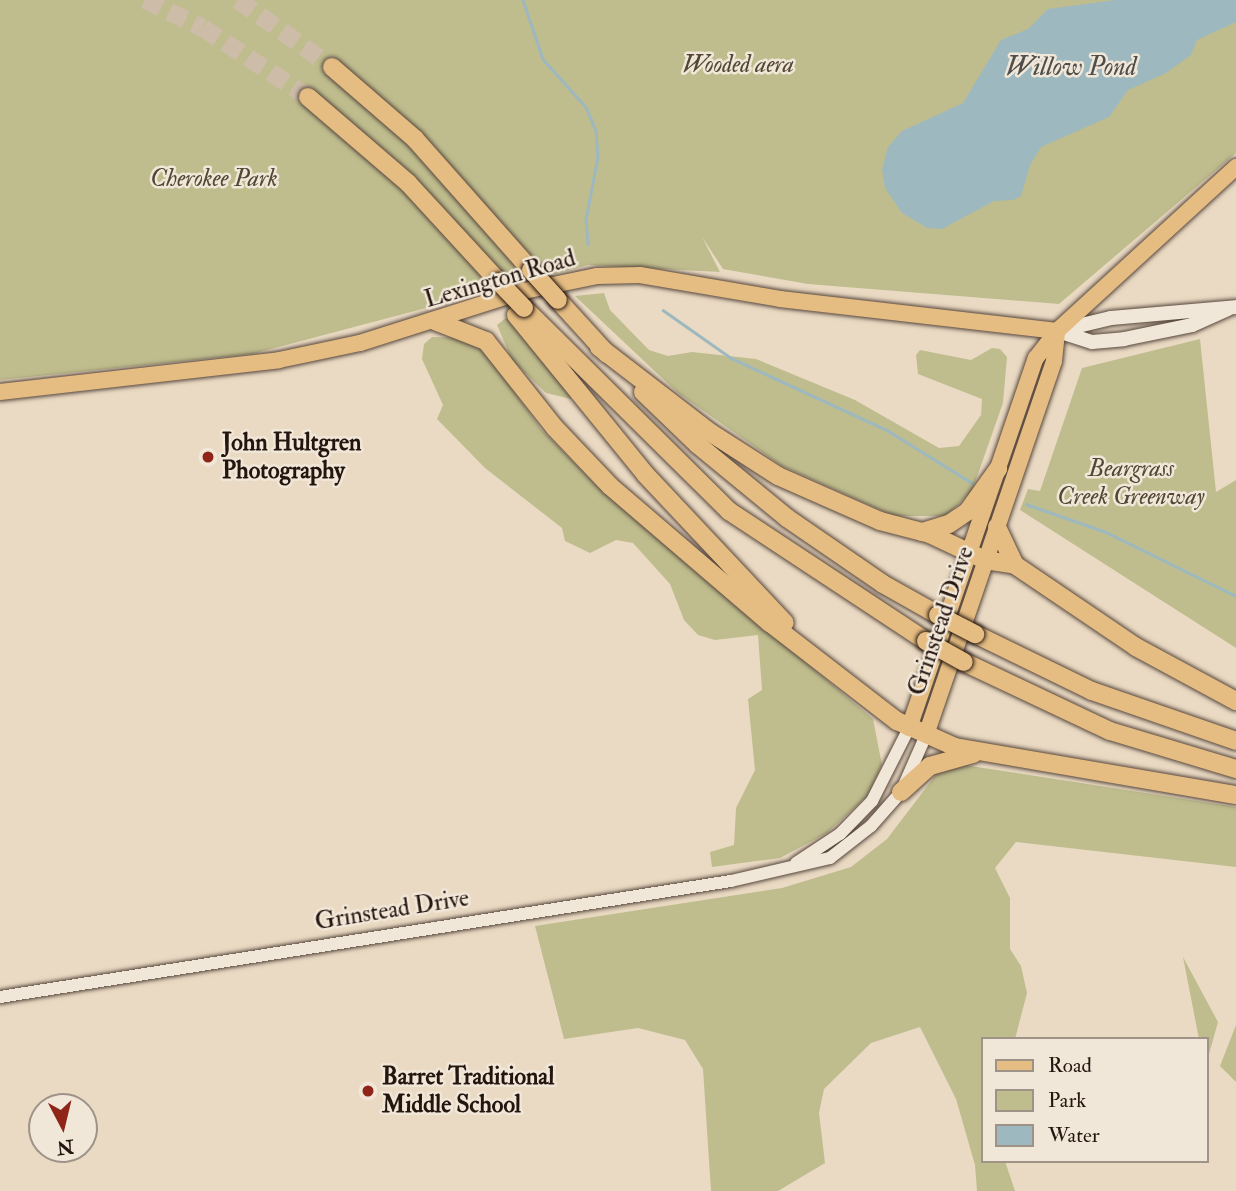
<!DOCTYPE html>
<style>
body{margin:0}
#map{position:relative;width:1236px;height:1191px;overflow:hidden;background:#eadac3;font-family:"IM FELL Double Pica",serif}
div>[style]{position:absolute}
.green>*{inset:0;background:#bfbd8e}
.water>*{inset:0;background:#9db8be}
.stream>*{height:2.5px;margin:-1.25px;padding:0 1.25px;transform-origin:1.25px;border-radius:1.25px;background:#9db8be}
.motorway-tunnel>*{height:18px;margin-top:-9px;transform-origin:0;background:repeating-linear-gradient(90deg,#ccbca8 0 18px,transparent 0 27px)}
.roads{filter:drop-shadow(0 0 2px #56463c) drop-shadow(0 0 2px #56463c)}
.tertiary>*{height:12px;margin:-6px;padding:0 6px;transform-origin:6px;border-radius:6px;background:#f1e7d8}
.secondary>*{height:14px;margin:-7px;padding:0 7px;transform-origin:7px;border-radius:7px;background:#f1e7d8}
.primary>*{height:16px;margin:-8px;padding:0 8px;transform-origin:8px;border-radius:8px;background:#e5bd82}
.motorway>*{height:18px;margin:-9px;padding:0 9px;transform-origin:9px;border-radius:9px;background:#e5bd82}
.bridges{filter:drop-shadow(0 0 2px #24150f) drop-shadow(0 0 2px #24150f)}
.motorway-bridge>*{height:18px;margin:-9px;padding:0 9px;transform-origin:9px;border-radius:9px;background:#e5bd82}
.dots>*{width:19px;height:19px;translate:-50% -50%;box-sizing:border-box;border:4px solid #f1e7d8;border-radius:50%}
span{translate:-50% -50%;white-space:nowrap;text-align:center;line-height:1.15;-webkit-text-stroke:5px #f1e7d8;paint-order:stroke}
.park-label{font-size:24px;color:#524735;font-style:italic}
.street-label{font-size:24px;color:#24150f}
.poi-label{font-size:24px;color:#24150f;font-weight:700}
.left{translate:0 -50%;text-align:left}
.water-label{font-size:26px;color:#4e4e4c;font-style:italic}
.legend{position:absolute;left:981px;top:1037px;width:228px;height:126px;box-sizing:border-box;background:#f1e7d8;border:2px solid #9f9388;margin:0;padding:9px 12px;list-style:none;font-size:21px;color:#24150f}
.legend li{display:flex;align-items:center;gap:14px;height:35px}
.legend b{width:35px;border:2px solid #9f9388}
.north{position:absolute;left:28px;top:1093px;width:70px;height:70px;box-sizing:border-box;background:#f1e7d8;border:2px solid #9f9388;border-radius:50%;rotate:173deg;font-size:19px;font-weight:700;line-height:28px;text-align:center;color:#24150f}
.north::after{content:'';display:block;margin:auto;width:24px;height:32px;background:#8f2418;clip-path:polygon(50% 0,100% 100%,50% 72%,0 100%)}
</style>
<div id="map">
<div class="green">
<i style="clip-path:polygon(0 0,1236px 0,1236px 153px,1059px 304px,808px 284px,723px 269px,702px 237px,720px 272px,588px 265px,252px 354px,0 380px)"></i>
<i style="clip-path:polygon(604px 293px,610px 310px,649px 350px,668px 356px,692px 352px,756px 359px,855px 400px,939px 448px,959px 446px,981px 415px,982px 399px,918px 374px,916px 355px,920px 350px,971px 360px,992px 348px,1000px 349px,1007px 357px,1003px 403px,972px 491px,946px 516px,894px 516px,782px 466px,678px 393px,575px 296px)"></i>
<i style="clip-path:polygon(507px 317px,571px 395px,571px 399px,546px 393px,512px 360px,497px 325px)"></i>
<i style="clip-path:polygon(432px 337px,467px 338px,487px 353px,541px 429px,601px 490px,873px 719px,882px 765px,868px 795px,827px 833px,780px 858px,712px 867px,710px 852px,734px 845px,736px 808px,755px 770px,748px 699px,762px 690px,758px 635px,715px 640px,698px 635px,684px 620px,670px 584px,633px 543px,616px 540px,590px 553px,565px 541px,562px 528px,485px 468px,437px 419px,443px 405px,422px 359px,424px 344px)"></i>
<i style="clip-path:polygon(1200px 339px,1216px 492px,1236px 480px,1236px 648px,1020px 510px,1028px 489px,1040px 491px,1082px 368px)"></i>
<i style="clip-path:polygon(964px 765px,1236px 807px,1236px 867px,1016px 842px,995px 868px,1010px 898px,1010px 949px,1021px 966px,1027px 993px,1015px 1039px,982px 1039px,982px 1161px,1005px 1161px,1015px 1191px,977px 1191px,975px 1165px,956px 1099px,920px 1027px,871px 1043px,824px 1089px,819px 1113px,825px 1163px,778px 1191px,711px 1191px,703px 1069px,685px 1040px,638px 1028px,564px 1039px,535px 926px,782px 888px,851px 867px,887px 839px,938px 772px)"></i>
<i style="clip-path:polygon(1183px 957px,1218px 1022px,1206px 1065px,1206px 1039px,1199px 1039px)"></i>
<i style="clip-path:polygon(1236px 1025px,1236px 1082px,1220px 1066px)"></i>
</div>
<div class="water">
<i style="clip-path:polygon(1115px 0,1236px 0,1236px 22px,1197px 40px,1191px 55px,1166px 73px,1128px 90px,1109px 117px,1041px 147px,1030px 165px,1021px 196px,1013px 200px,994px 201px,942px 229px,927px 228px,902px 213px,885px 188px,882px 169px,888px 147px,902px 131px,963px 103px,1001px 40px,1028px 29px,1048px 9px)"></i>
</div>
<div class="stream">
<i style="left:523px;top:0;width:62px;rotate:71.3deg"></i>
<i style="left:543px;top:59px;width:64px;rotate:48.1deg"></i>
<i style="left:586px;top:107px;width:25px;rotate:67deg"></i>
<i style="left:596px;top:130px;width:27px;rotate:86deg"></i>
<i style="left:598px;top:157px;width:64px;rotate:100.8deg"></i>
<i style="left:586px;top:220px;width:24px;rotate:85deg"></i>
<i style="left:663px;top:310px;width:83px;rotate:35.2deg"></i>
<i style="left:731px;top:358px;width:172px;rotate:24.8deg"></i>
<i style="left:887px;top:430px;width:100px;rotate:31.9deg"></i>
<i style="left:1026px;top:504px;width:85px;rotate:19.3deg"></i>
<i style="left:1106px;top:532px;width:145px;rotate:26.2deg"></i>
</div>
<div class="motorway-tunnel">
<i style="left:145px;top:0;width:64px;rotate:25.8deg"></i>
<i style="left:203px;top:28px;width:126px;rotate:33.3deg"></i>
<i style="left:238px;top:0;width:115px;rotate:35.5deg"></i>
</div>
<div class="roads">
<div class="tertiary">
<i style="left:796px;top:863px;width:53px;rotate:-33.4deg"></i>
<i style="left:840px;top:834px;width:46px;rotate:-45.9deg"></i>
<i style="left:872px;top:801px;width:82px;rotate:-63.1deg"></i>
<i style="left:0;top:997px;width:740px;rotate:-9.02deg"></i>
<i style="left:731px;top:881px;width:102px;rotate:-13.1deg"></i>
<i style="left:830px;top:858px;width:52px;rotate:-38deg"></i>
<i style="left:871px;top:826px;width:45px;rotate:-48.6deg"></i>
<i style="left:901px;top:792px;width:62px;rotate:-66.3deg"></i>
</div>
<div class="secondary">
<i style="left:1057px;top:331px;width:56px;rotate:-13.5deg"></i>
<i style="left:1111px;top:318px;width:125px;rotate:-5deg"></i>
<i style="left:1058px;top:331px;width:36px;rotate:18deg"></i>
<i style="left:1092px;top:342px;width:32px;rotate:-5deg"></i>
<i style="left:1124px;top:339px;width:69px;rotate:-11.6deg"></i>
<i style="left:1192px;top:325px;width:39px;rotate:-24deg"></i>
</div>
<div class="primary">
<i style="left:0;top:392px;width:281px;rotate:-6.5deg"></i>
<i style="left:279px;top:360px;width:83px;rotate:-11.9deg"></i>
<i style="left:360px;top:343px;width:172px;rotate:-17.6deg"></i>
<i style="left:524px;top:291px;width:75px;rotate:-11.6deg"></i>
<i style="left:597px;top:276px;width:43px;rotate:-1.3deg"></i>
<i style="left:640px;top:275px;width:142px;rotate:9.7deg"></i>
<i style="left:780px;top:299px;width:279px;rotate:6.6deg"></i>
<i style="left:909px;top:728px;width:391px;rotate:-71.1deg"></i>
<i style="left:1036px;top:358px;width:34px;rotate:-52deg"></i>
<i style="left:1057px;top:331px;width:243px;rotate:-42.5deg"></i>
<i style="left:926px;top:735px;width:395px;rotate:-71.1deg"></i>
<i style="left:1054px;top:361px;width:28px;rotate:-84deg"></i>
</div>
<div class="motorway">
<i style="left:332px;top:67px;width:110px;rotate:40.9deg"></i>
<i style="left:415px;top:139px;width:175px;rotate:48.5deg"></i>
<i style="left:308px;top:97px;width:132px;rotate:40.7deg"></i>
<i style="left:408px;top:183px;width:134px;rotate:47.4deg"></i>
<i style="left:558px;top:300px;width:73px;rotate:47.8deg"></i>
<i style="left:524px;top:308px;width:289px;rotate:44.7deg"></i>
<i style="left:729px;top:511px;width:236px;rotate:33.4deg"></i>
<i style="left:516px;top:315px;width:205px;rotate:50.9deg"></i>
<i style="left:645px;top:474px;width:204px;rotate:46.8deg"></i>
<i style="left:435px;top:321px;width:55px;rotate:21.4deg"></i>
<i style="left:486px;top:341px;width:111px;rotate:51.6deg"></i>
<i style="left:555px;top:428px;width:80px;rotate:46.5deg"></i>
<i style="left:610px;top:486px;width:211px;rotate:40.6deg"></i>
<i style="left:770px;top:623px;width:160px;rotate:37.7deg"></i>
<i style="left:897px;top:721px;width:64px;rotate:24.1deg"></i>
<i style="left:955px;top:747px;width:285px;rotate:9.7deg"></i>
<i style="left:599px;top:347px;width:138px;rotate:37.6deg"></i>
<i style="left:708px;top:431px;width:83px;rotate:32.7deg"></i>
<i style="left:778px;top:476px;width:111px;rotate:23.8deg"></i>
<i style="left:880px;top:521px;width:52px;rotate:14.6deg"></i>
<i style="left:930px;top:534px;width:61px;rotate:25.3deg"></i>
<i style="left:985px;top:560px;width:30px;rotate:9deg"></i>
<i style="left:1015px;top:565px;width:146px;rotate:34.1deg"></i>
<i style="left:1136px;top:647px;width:114px;rotate:28.4deg"></i>
<i style="left:643px;top:392px;width:75px;rotate:43.9deg"></i>
<i style="left:697px;top:444px;width:117px;rotate:39.4deg"></i>
<i style="left:787px;top:518px;width:116px;rotate:34.5deg"></i>
<i style="left:883px;top:584px;width:63px;rotate:29.4deg"></i>
<i style="left:997px;top:527px;width:42px;rotate:64.7deg"></i>
<i style="left:922px;top:532px;width:28px;rotate:-17deg"></i>
<i style="left:949px;top:524px;width:23px;rotate:-34deg"></i>
<i style="left:968px;top:511px;width:52px;rotate:-54.5deg"></i>
<i style="left:975px;top:634px;width:130px;rotate:26deg"></i>
<i style="left:1092px;top:691px;width:152px;rotate:19.1deg"></i>
<i style="left:964px;top:662px;width:161px;rotate:25.3deg"></i>
<i style="left:1110px;top:731px;width:132px;rotate:16.8deg"></i>
<i style="left:901px;top:792px;width:39px;rotate:-42deg"></i>
<i style="left:930px;top:766px;width:45px;rotate:-15.6deg"></i>
</div>
</div>
<div class="bridges">
<div class="motorway-bridge">
<i style="left:531px;top:270px;width:40px;rotate:48deg"></i>
<i style="left:499px;top:282px;width:36px;rotate:46deg"></i>
<i style="left:938px;top:615px;width:42px;rotate:27.2deg"></i>
<i style="left:926px;top:641px;width:43px;rotate:28.9deg"></i>
</div>
</div>
<div class="dots">
<i style="left:208px;top:457px;background:#8f2418"></i>
<i style="left:368px;top:1091px;background:#8f2418"></i>
</div>
<div class="park-label">
<span style="left:738px;top:65px">Wooded aera</span>
<span style="left:214px;top:179px">Cherokee Park</span>
<span style="left:1131px;top:483px">Beargrass<br>Creek Greenway</span>
</div>
<div class="street-label">
<span style="left:500px;top:279px;rotate:-16deg">Lexington Road</span>
<span style="left:941px;top:621px;rotate:-71deg">Grinstead Drive</span>
<span style="left:392px;top:910px;rotate:-9deg">Grinstead Drive</span>
</div>
<div class="poi-label">
<span class="left" style="left:222px;top:457px">John Hultgren<br>Photography</span>
<span class="left" style="left:382px;top:1091px">Barret Traditional<br>Middle School</span>
</div>
<div class="water-label">
<span style="left:1071px;top:68px">Willow Pond</span>
</div>
<ul class="legend">
<li><b style="height:9px;background:#e5bd82"></b>Road</li>
<li><b style="height:19px;background:#bfbd8e"></b>Park</li>
<li><b style="height:19px;background:#9db8be"></b>Water</li>
</ul>
<div class="north">N</div>
</div>
